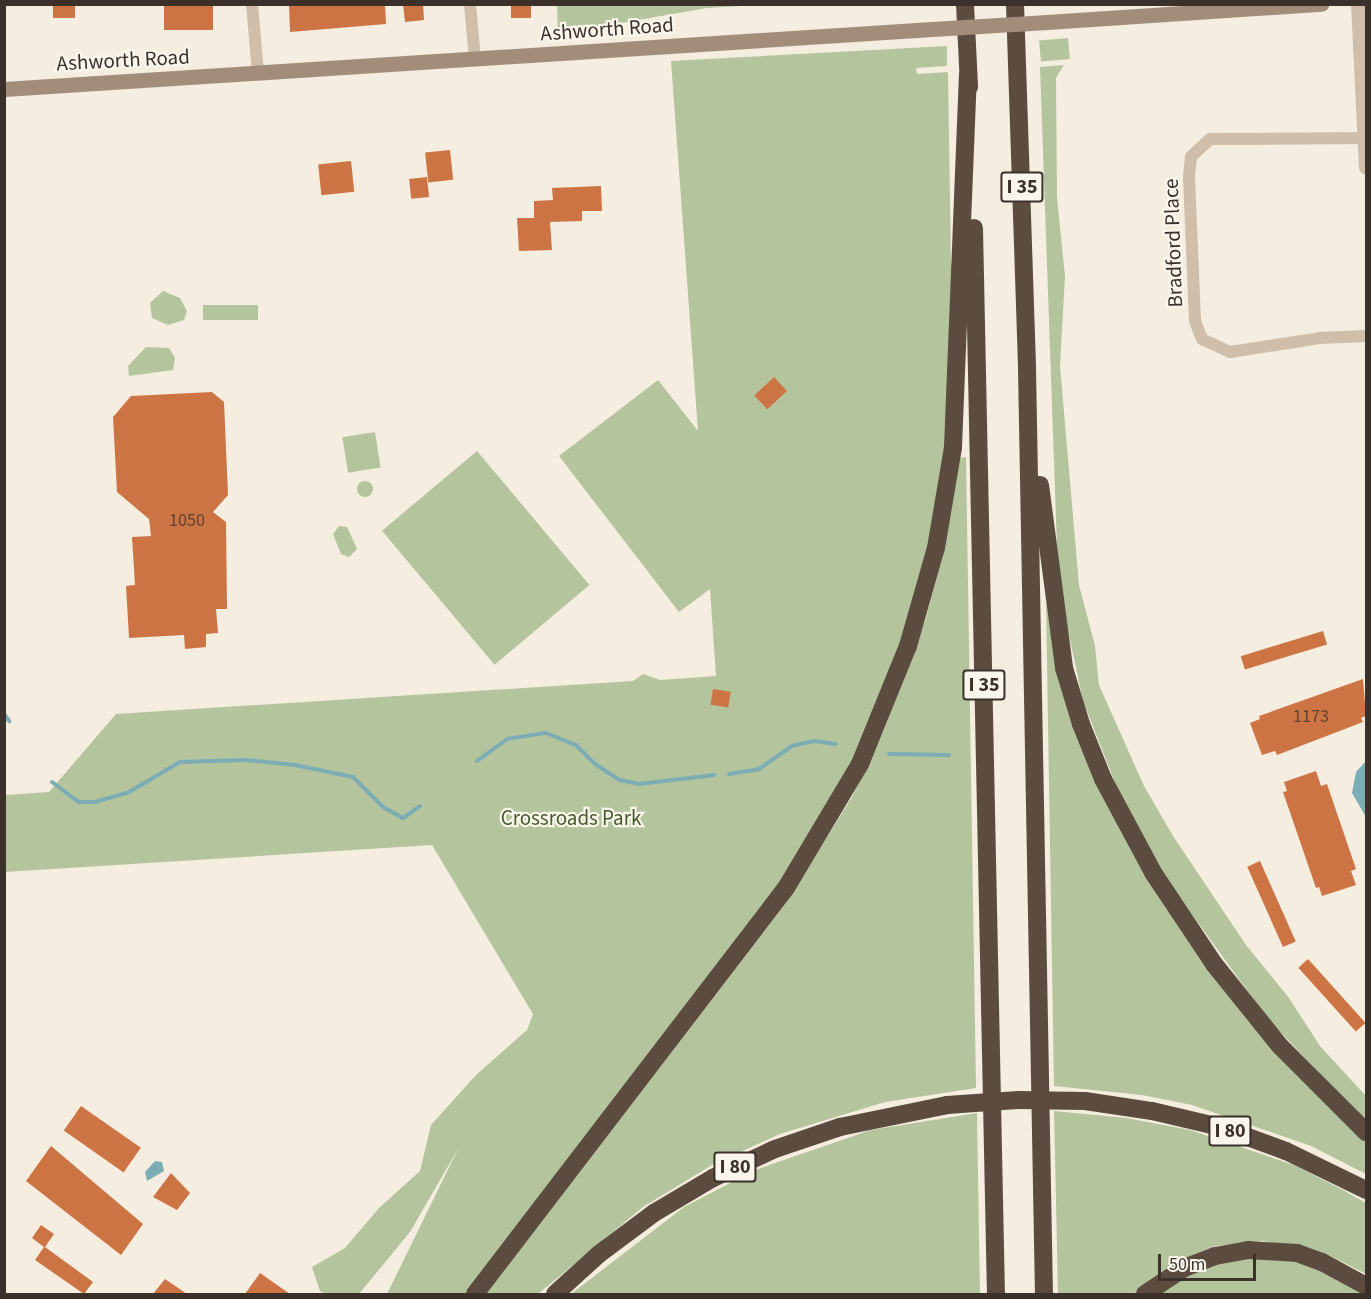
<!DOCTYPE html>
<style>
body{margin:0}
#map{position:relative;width:1371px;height:1299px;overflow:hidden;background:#f5eddf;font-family:"Source Sans 3",sans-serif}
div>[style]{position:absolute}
.green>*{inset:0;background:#b4c59e;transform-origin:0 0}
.round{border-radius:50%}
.water>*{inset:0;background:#7cacb4}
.stream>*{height:4px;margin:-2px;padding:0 2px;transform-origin:2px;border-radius:2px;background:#7cacb4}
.building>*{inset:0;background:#cd7444;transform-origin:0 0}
.minor>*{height:12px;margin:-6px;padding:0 6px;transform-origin:6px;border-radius:6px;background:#cebeaa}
.tertiary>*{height:15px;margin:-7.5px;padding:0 7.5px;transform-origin:7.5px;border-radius:7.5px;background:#cebeaa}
.secondary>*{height:15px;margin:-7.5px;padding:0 7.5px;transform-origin:7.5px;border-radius:7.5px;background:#a28d7b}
.motorway>*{height:18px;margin:-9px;padding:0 9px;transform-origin:9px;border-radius:9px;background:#5c4c40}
.secondary-bridge>*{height:15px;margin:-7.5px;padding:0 7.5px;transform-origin:7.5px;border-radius:7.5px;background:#a28d7b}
.motorway-bridge>*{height:18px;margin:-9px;padding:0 9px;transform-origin:9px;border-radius:9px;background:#5c4c40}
span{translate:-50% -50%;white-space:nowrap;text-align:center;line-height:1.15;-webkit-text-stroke:4.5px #fbf6ec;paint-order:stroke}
.number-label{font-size:18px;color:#604230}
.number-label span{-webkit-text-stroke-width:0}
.shield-label span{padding:2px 4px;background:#fbf6ec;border:2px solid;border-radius:4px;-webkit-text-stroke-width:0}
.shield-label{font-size:20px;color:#3b312a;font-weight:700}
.street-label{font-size:21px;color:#3b312a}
.park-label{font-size:21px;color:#455b2c}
.frame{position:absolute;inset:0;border:6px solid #3b312a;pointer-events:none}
.scale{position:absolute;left:1158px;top:1254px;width:98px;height:27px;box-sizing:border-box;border:3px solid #3b312a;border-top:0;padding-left:8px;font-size:18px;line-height:21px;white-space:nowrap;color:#3b312a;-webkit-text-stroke:4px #fbf6ec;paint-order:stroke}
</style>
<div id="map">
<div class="green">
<i style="clip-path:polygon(557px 5px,557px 4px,758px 5px,707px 8px,558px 34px)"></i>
<i style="left:1068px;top:38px;width:21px;height:29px;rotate:85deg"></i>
<i style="clip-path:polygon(947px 46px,947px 66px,916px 68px,917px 74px,948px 72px,951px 263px,956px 264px,946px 456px,927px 552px,898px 655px,862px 743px,774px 895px,466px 1294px,387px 1294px,458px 1149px,410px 1232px,359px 1294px,325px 1294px,320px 1291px,312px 1267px,345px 1248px,379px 1208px,420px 1171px,431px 1125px,476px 1075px,527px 1030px,533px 1014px,432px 845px,5px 872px,5px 795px,49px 792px,116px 714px,633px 681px,643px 674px,660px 680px,716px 676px,710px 589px,679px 612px,559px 456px,658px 380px,698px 431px,671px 61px)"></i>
<i style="clip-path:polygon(1064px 65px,1056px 78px,1057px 198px,1065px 276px,1060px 366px,1079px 585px,1095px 646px,1099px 685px,1144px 786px,1173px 836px,1246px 945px,1289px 998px,1320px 1046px,1366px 1096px,1366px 1122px,1268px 1019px,1164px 876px,1121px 798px,1083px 701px,1064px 611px,1057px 547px,1040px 67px)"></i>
<i style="clip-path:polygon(163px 291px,180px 298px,187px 311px,184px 320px,168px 325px,152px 318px,150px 303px)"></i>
<i style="left:203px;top:305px;width:55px;height:15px"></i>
<i style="clip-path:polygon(146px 347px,169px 348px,175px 358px,173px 370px,129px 376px,128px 366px)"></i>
<i style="left:375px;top:432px;width:36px;height:33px;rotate:81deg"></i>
<i style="left:477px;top:451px;width:175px;height:124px;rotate:50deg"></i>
<i style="clip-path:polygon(966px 457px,976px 1088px,885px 1102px,780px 1134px,712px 1165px,643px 1207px,538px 1294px,486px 1294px,786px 903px,852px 797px,883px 732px,925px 621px,943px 556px,960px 458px)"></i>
<i class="round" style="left:357px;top:481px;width:16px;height:16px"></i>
<i style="clip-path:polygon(339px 526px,347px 527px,357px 549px,349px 557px,341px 554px,333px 534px)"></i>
<i style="clip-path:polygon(1046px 603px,1056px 656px,1120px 828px,1323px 1100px,1366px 1143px,1366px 1174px,1311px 1146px,1192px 1105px,1142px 1095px,1054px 1086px)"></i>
<i style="clip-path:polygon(1054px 1111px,1126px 1118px,1190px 1130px,1294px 1165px,1343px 1190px,1366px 1203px,1366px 1274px,1327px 1254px,1263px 1241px,1216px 1246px,1196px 1254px,1133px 1294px,1058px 1294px)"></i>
<i style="clip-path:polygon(977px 1113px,980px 1294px,571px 1294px,684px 1207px,755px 1170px,871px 1130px)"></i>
<i style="clip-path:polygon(1261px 1258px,1310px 1264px,1366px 1294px,1158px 1294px,1190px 1274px,1215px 1264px)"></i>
</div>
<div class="water">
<i style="clip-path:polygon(1366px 761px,1366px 817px,1352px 793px,1356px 772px)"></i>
<i style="clip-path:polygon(155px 1161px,162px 1162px,164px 1171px,147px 1181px,145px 1172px)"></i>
</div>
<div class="stream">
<i style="left:4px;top:714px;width:9px;rotate:54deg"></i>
<i style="left:889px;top:754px;width:60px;rotate:1deg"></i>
<i style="left:477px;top:761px;width:37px;rotate:-36deg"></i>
<i style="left:507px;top:739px;width:39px;rotate:-9deg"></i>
<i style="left:546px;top:733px;width:32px;rotate:22deg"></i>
<i style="left:576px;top:745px;width:27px;rotate:45deg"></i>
<i style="left:595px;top:764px;width:30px;rotate:33deg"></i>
<i style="left:620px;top:780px;width:19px;rotate:12deg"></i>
<i style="left:639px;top:784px;width:76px;rotate:-6.8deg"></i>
<i style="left:729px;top:774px;width:30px;rotate:-9deg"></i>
<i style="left:759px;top:769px;width:40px;rotate:-34.9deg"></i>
<i style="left:792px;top:746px;width:23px;rotate:-13deg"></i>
<i style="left:814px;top:741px;width:22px;rotate:8deg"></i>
<i style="left:52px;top:782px;width:34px;rotate:37deg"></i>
<i style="left:79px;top:802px;width:16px"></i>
<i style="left:95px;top:802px;width:35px;rotate:-16deg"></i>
<i style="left:129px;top:792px;width:59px;rotate:-30.5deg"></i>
<i style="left:180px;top:762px;width:66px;rotate:-1.7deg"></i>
<i style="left:246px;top:760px;width:49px;rotate:5.8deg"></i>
<i style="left:295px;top:765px;width:59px;rotate:11.7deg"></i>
<i style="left:353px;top:777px;width:42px;rotate:45deg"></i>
<i style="left:383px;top:807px;width:23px;rotate:29deg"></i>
<i style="left:403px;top:818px;width:21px;rotate:-35deg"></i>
</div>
<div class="building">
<i style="left:53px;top:4px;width:22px;height:14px"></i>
<i style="left:164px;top:4px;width:49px;height:26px"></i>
<i style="clip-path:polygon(289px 4px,385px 4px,386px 24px,290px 32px)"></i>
<i style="clip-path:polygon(403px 4px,423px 4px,424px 20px,405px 22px)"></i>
<i style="left:511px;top:4px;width:20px;height:14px"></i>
<i style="left:450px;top:150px;width:30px;height:25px;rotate:84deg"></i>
<i style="left:351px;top:161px;width:31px;height:33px;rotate:84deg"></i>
<i style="left:427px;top:177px;width:20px;height:18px;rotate:84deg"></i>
<i style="clip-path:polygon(601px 186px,602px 211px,582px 211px,582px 221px,550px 222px,552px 250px,519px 251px,517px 218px,534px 218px,534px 201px,553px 200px,552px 188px)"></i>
<i style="left:774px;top:377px;width:19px;height:27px;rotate:47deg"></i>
<i style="clip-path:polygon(212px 392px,224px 402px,228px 495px,213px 512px,226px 522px,227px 609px,216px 609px,218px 633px,206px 634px,206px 647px,185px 649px,184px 635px,129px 638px,126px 586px,135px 585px,132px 537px,151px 536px,149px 519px,117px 492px,113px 417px,131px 396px)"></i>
<i style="left:1323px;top:631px;width:14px;height:86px;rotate:73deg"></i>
<i style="clip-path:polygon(1363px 679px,1366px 716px,1361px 718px,1363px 722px,1277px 755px,1275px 751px,1262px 755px,1250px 723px,1260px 719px,1259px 716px)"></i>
<i style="left:713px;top:689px;width:18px;height:16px;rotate:9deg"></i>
<i style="clip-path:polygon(1316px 771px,1321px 786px,1327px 784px,1356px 869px,1351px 871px,1356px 885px,1322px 896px,1319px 887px,1316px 888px,1283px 792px,1287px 791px,1284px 782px)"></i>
<i style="left:1260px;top:861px;width:88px;height:14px;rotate:66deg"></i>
<i style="left:1308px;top:959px;width:86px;height:13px;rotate:48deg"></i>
<i style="left:81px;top:1106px;width:73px;height:30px;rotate:35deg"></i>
<i style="clip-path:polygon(51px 1146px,143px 1224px,121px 1255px,26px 1181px)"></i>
<i style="clip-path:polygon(171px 1173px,190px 1193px,177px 1210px,153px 1197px)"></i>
<i style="clip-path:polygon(41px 1225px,54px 1234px,45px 1247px,93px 1282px,84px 1294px,35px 1260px,44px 1247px,32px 1238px)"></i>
<i style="clip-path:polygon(260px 1273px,290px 1294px,245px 1294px)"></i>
<i style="clip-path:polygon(165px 1279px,187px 1294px,153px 1294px)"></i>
</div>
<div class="minor">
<i style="left:252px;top:4px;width:69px;rotate:85deg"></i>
<i style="left:470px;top:4px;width:55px;rotate:84.8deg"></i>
<i style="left:1365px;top:138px;width:155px;rotate:179.6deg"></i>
<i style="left:1210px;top:139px;width:26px;rotate:137deg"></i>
<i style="left:1191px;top:157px;width:20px;rotate:96deg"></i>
<i style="left:1189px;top:177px;width:144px;rotate:87.6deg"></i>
<i style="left:1195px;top:321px;width:19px;rotate:69deg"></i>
<i style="left:1202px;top:339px;width:31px;rotate:25deg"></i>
<i style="left:1230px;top:352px;width:91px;rotate:-8.8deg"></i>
<i style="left:1320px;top:338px;width:46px;rotate:-2.5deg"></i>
</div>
<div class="tertiary">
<i style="left:1358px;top:4px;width:163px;rotate:87.2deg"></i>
</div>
<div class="secondary">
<i style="left:1047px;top:22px;width:275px;rotate:-3.8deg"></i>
<i style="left:4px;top:89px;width:914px;rotate:-3.7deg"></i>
</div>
<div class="motorway">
<i style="left:965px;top:4px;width:83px;rotate:87.2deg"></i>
<i style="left:1015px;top:4px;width:365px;rotate:88.1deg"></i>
<i style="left:1027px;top:369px;width:925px;rotate:88.95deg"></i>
<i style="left:974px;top:228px;width:1066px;rotate:88.82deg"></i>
<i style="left:1040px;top:485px;width:185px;rotate:82.5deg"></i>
<i style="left:1064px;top:668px;width:59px;rotate:73.1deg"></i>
<i style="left:1081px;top:724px;width:59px;rotate:68.2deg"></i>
<i style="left:1103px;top:779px;width:108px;rotate:61.8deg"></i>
<i style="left:1154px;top:874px;width:108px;rotate:56.3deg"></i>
<i style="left:1214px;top:964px;width:105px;rotate:51.2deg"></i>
<i style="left:1280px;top:1046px;width:122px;rotate:45deg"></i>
<i style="left:1085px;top:1101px;width:68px;rotate:8.5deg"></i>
<i style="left:1152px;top:1111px;width:70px;rotate:13.2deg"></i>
<i style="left:1220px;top:1127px;width:70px;rotate:20deg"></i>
<i style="left:1286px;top:1151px;width:89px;rotate:26deg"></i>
<i style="left:475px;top:1294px;width:511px;rotate:-52.55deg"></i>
<i style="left:786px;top:888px;width:144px;rotate:-59.2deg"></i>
<i style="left:860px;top:764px;width:127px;rotate:-67.9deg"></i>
<i style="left:908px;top:646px;width:102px;rotate:-74.1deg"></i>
<i style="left:936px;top:548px;width:102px;rotate:-80.4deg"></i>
<i style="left:953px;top:447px;width:372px;rotate:-87.7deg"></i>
<i style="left:555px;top:1294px;width:59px;rotate:-42.3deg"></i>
<i style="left:599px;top:1254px;width:69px;rotate:-36.7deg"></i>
<i style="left:654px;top:1213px;width:69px;rotate:-30.7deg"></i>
<i style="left:713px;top:1178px;width:68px;rotate:-25.1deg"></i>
<i style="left:775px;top:1149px;width:69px;rotate:-18.7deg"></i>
<i style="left:840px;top:1127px;width:109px;rotate:-11.6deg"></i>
<i style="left:1145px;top:1294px;width:47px;rotate:-33.7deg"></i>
<i style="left:1184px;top:1268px;width:33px;rotate:-21deg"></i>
<i style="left:1215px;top:1256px;width:34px;rotate:-10deg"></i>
<i style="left:1248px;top:1250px;width:49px;rotate:3.5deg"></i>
<i style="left:1297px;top:1253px;width:27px;rotate:20deg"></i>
<i style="left:1322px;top:1262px;width:50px;rotate:28.6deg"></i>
</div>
<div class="secondary-bridge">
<i style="left:916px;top:30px;width:131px;rotate:-3.5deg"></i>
</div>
<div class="motorway-bridge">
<i style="left:947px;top:1105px;width:72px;rotate:-4deg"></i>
<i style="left:1019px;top:1100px;width:66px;rotate:0.9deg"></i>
</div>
<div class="number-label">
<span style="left:187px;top:521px">1050</span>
<span style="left:1311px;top:717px">1173</span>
</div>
<div class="shield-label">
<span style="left:1022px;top:187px">I 35</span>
<span style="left:984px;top:685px">I 35</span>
<span style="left:1230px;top:1131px">I 80</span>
<span style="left:735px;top:1167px">I 80</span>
</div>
<div class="street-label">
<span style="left:607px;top:29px;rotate:-4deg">Ashworth Road</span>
<span style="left:123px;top:60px;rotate:-3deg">Ashworth Road</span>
<span style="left:1173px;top:243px;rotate:-92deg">Bradford Place</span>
</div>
<div class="park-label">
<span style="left:571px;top:818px">Crossroads Park</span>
</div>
<div class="frame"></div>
<div class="scale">50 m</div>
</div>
